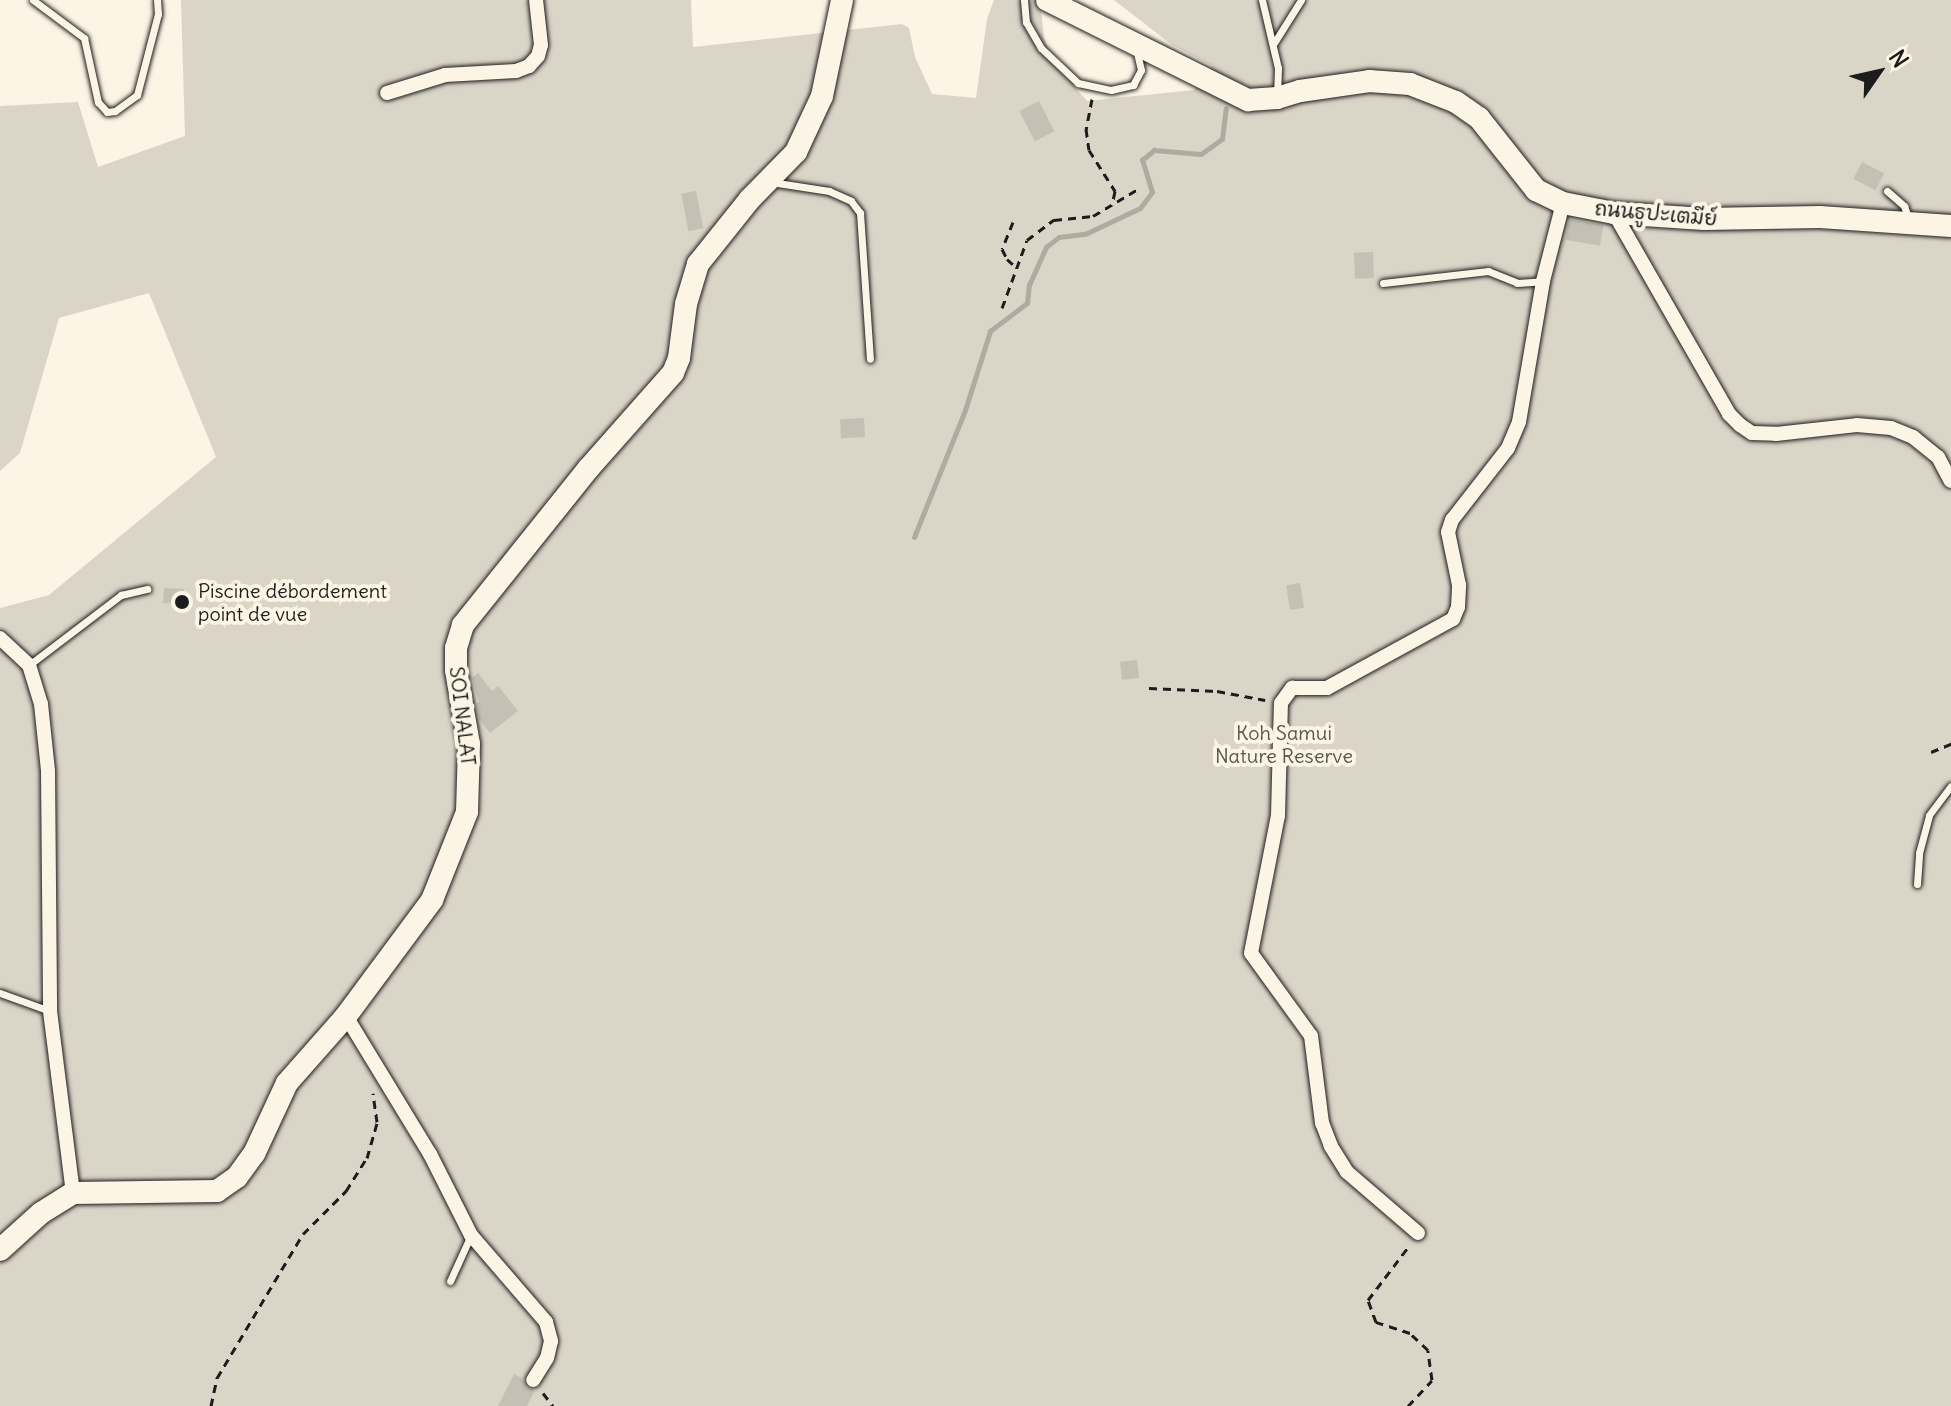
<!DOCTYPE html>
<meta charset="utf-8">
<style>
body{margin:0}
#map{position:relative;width:1951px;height:1406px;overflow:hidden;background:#fcf5e5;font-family:Delius,"Playpen Sans Thai",sans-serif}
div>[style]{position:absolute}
.green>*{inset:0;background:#dbd5c8}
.stream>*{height:5px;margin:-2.5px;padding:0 2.5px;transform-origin:2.5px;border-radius:2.5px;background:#b0aba1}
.building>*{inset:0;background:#c4c0b3;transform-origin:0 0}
.path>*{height:3px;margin-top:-1.5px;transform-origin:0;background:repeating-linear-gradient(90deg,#1c1c1c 0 8px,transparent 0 14px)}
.roads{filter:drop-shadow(0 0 2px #1c1c1c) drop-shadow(0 0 2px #1c1c1c)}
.lane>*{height:7px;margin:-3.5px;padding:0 3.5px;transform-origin:3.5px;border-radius:3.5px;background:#fcf5e5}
.street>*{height:14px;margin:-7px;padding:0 7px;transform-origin:7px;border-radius:7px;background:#fcf5e5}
.secondary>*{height:22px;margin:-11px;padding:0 11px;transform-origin:11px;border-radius:11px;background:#fcf5e5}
.dots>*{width:22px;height:22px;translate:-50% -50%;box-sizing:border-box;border:4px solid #fcf5e5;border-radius:50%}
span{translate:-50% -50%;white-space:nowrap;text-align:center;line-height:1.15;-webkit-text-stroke:8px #fcf5e5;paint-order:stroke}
.street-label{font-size:20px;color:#1c1c1c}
.poi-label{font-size:20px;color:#1c1c1c}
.left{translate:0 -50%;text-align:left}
.park-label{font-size:20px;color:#555450}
.north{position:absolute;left:1839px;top:32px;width:80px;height:80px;-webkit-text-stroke:6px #fcf5e5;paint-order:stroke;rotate:56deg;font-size:22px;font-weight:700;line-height:32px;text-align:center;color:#1c1c1c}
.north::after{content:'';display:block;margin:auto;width:28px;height:36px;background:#1c1c1c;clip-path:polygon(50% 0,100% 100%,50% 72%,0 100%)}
</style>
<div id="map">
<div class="green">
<i style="clip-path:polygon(181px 0,691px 0,693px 47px,902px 24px,909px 28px,915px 57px,932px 94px,976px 98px,987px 19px,994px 0,1040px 0,1044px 38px,1054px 63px,1087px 101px,1194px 90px,1212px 66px,1172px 45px,1114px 0,1951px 0,1951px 1406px,0 1406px,0 608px,49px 595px,216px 457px,149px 293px,59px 318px,20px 453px,0 471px,0 106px,78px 102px,98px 167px,185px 136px)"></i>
</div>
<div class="stream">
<i style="left:914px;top:537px;width:137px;rotate:-68.1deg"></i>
<i style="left:965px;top:410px;width:83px;rotate:-72.4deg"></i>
<i style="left:990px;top:331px;width:46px;rotate:-37.1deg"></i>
<i style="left:1027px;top:303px;width:18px;rotate:-84deg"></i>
<i style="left:1029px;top:285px;width:42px;rotate:-65.9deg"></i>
<i style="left:1046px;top:247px;width:16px;rotate:-38deg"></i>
<i style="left:1059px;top:237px;width:26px;rotate:-7deg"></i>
<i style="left:1085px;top:234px;width:61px;rotate:-25.3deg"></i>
<i style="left:1140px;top:208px;width:20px;rotate:-53deg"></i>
<i style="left:1152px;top:192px;width:34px;rotate:-107deg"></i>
<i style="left:1142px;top:160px;width:16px;rotate:-40deg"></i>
<i style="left:1154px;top:150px;width:47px;rotate:4.9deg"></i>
<i style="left:1201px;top:154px;width:26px;rotate:-36deg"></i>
<i style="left:1222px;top:139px;width:31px;rotate:-83deg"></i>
</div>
<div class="building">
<i style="left:1039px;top:101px;width:34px;height:22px;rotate:63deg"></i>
<i style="left:1862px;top:162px;width:25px;height:19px;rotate:27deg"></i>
<i style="left:696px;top:191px;width:38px;height:15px;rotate:79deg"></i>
<i style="left:1569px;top:219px;width:35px;height:21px;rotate:10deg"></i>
<i style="left:1373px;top:252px;width:26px;height:19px;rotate:88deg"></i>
<i style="left:864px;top:418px;width:19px;height:24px;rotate:87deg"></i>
<i style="left:1300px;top:583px;width:25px;height:14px;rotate:81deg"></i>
<i style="left:164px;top:588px;width:20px;height:15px;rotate:3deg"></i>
<i style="left:1137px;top:660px;width:18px;height:17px;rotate:84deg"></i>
<i style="clip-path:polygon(478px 673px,492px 691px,498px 686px,518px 711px,490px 733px,479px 719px,476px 704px,479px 702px,472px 678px)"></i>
<i style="clip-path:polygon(514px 1374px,523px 1379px,527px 1388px,535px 1390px,527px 1406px,498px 1406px)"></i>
</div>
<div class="path">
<i style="left:1092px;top:99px;width:31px;rotate:101deg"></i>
<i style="left:1086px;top:129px;width:21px;rotate:82deg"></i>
<i style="left:1089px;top:150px;width:49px;rotate:57.6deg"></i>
<i style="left:1115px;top:191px;width:14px;rotate:102deg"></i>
<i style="left:1013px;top:222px;width:29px;rotate:112deg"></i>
<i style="left:1002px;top:249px;width:11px;rotate:63deg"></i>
<i style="left:1007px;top:259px;width:12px;rotate:42deg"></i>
<i style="left:1002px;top:308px;width:72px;rotate:-69.8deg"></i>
<i style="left:1027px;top:240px;width:34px;rotate:-37deg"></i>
<i style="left:1054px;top:220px;width:39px;rotate:-6deg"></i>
<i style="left:1093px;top:216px;width:52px;rotate:-31deg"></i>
<i style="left:1149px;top:688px;width:68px;rotate:2.5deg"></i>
<i style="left:1217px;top:691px;width:49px;rotate:10.6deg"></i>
<i style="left:1931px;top:752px;width:22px;rotate:-22deg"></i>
<i style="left:543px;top:1393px;width:16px;rotate:52deg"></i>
<i style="left:211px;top:1406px;width:29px;rotate:-78deg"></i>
<i style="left:217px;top:1378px;width:168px;rotate:-59.2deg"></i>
<i style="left:303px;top:1234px;width:61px;rotate:-45deg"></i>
<i style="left:346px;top:1191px;width:39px;rotate:-58deg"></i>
<i style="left:367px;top:1158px;width:37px;rotate:-74deg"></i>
<i style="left:377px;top:1122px;width:29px;rotate:-98deg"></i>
<i style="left:1408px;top:1406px;width:35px;rotate:-47deg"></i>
<i style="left:1432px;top:1380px;width:30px;rotate:-98deg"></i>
<i style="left:1428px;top:1350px;width:25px;rotate:-137deg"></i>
<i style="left:1410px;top:1333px;width:36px;rotate:-162deg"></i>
<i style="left:1376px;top:1322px;width:23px;rotate:-110deg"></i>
<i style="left:1368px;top:1300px;width:68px;rotate:-52.8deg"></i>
</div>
<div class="roads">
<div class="lane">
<i style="left:33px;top:0;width:64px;rotate:36.7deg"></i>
<i style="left:84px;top:38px;width:66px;rotate:77.7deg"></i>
<i style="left:98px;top:102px;width:13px;rotate:48deg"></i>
<i style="left:107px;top:112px;width:8px;rotate:-7deg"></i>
<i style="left:115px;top:111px;width:27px;rotate:-36deg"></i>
<i style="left:137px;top:95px;width:84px;rotate:-75.5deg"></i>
<i style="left:158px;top:14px;width:14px;rotate:-94deg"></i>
<i style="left:1024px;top:0;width:22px;rotate:85deg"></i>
<i style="left:1026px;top:22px;width:30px;rotate:60deg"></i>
<i style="left:1041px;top:48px;width:51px;rotate:43.4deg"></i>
<i style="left:1078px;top:83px;width:34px;rotate:12deg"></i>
<i style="left:1111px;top:90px;width:23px;rotate:-13deg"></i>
<i style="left:1133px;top:85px;width:17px;rotate:-62deg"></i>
<i style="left:1141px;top:70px;width:22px;rotate:-103deg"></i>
<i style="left:1262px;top:0;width:70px;rotate:76.8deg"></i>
<i style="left:1278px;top:68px;width:28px;rotate:92deg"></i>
<i style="left:1274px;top:43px;width:51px;rotate:-57.9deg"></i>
<i style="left:771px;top:182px;width:59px;rotate:8.8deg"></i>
<i style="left:829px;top:191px;width:24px;rotate:24deg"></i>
<i style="left:851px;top:201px;width:15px;rotate:53deg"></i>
<i style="left:860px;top:213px;width:146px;rotate:86.1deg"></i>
<i style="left:1887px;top:191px;width:23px;rotate:41deg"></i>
<i style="left:1904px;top:206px;width:15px;rotate:70deg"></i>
<i style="left:1383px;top:283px;width:106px;rotate:-6.5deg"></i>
<i style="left:1488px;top:271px;width:31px;rotate:22deg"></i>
<i style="left:1517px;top:283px;width:26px;rotate:-4deg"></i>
<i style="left:29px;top:665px;width:116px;rotate:-37.3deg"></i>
<i style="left:121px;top:595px;width:27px;rotate:-13deg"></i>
<i style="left:1917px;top:884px;width:31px;rotate:-86deg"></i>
<i style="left:1919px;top:853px;width:39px;rotate:-75deg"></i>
<i style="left:1929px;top:815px;width:36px;rotate:-53deg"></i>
<i style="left:0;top:993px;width:53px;rotate:19.8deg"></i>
<i style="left:450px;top:1281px;width:51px;rotate:-65.5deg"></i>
</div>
<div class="street">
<i style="left:387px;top:93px;width:61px;rotate:-17.2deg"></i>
<i style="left:445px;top:75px;width:71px;rotate:-3.2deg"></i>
<i style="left:516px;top:71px;width:14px;rotate:-21deg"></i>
<i style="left:529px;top:66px;width:13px;rotate:-48deg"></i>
<i style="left:538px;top:56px;width:11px;rotate:-75deg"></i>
<i style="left:541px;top:45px;width:45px;rotate:-96.3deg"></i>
<i style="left:1614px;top:213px;width:232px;rotate:60.2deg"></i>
<i style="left:1729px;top:414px;width:16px;rotate:45deg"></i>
<i style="left:1740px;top:425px;width:14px;rotate:34deg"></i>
<i style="left:1752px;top:433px;width:24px;rotate:2deg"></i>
<i style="left:1776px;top:434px;width:81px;rotate:-6.3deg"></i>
<i style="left:1857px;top:425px;width:34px;rotate:5deg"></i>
<i style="left:1891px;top:428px;width:24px;rotate:22deg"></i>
<i style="left:1913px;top:437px;width:32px;rotate:39deg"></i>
<i style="left:1938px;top:457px;width:27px;rotate:62deg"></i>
<i style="left:0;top:638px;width:40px;rotate:43deg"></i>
<i style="left:29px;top:665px;width:41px;rotate:72.9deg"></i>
<i style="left:41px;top:704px;width:67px;rotate:84deg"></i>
<i style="left:48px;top:771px;width:240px;rotate:89.5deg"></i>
<i style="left:50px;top:1011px;width:183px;rotate:82.8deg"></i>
<i style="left:346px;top:1016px;width:162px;rotate:58.7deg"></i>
<i style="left:430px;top:1154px;width:91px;rotate:63.2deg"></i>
<i style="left:471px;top:1235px;width:115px;rotate:49.2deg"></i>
<i style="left:546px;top:1322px;width:20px;rotate:75deg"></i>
<i style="left:551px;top:1341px;width:17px;rotate:103deg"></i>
<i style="left:547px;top:1358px;width:26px;rotate:122deg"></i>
<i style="left:1418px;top:1233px;width:94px;rotate:-139.3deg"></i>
<i style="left:1347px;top:1172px;width:31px;rotate:-122deg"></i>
<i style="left:1331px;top:1146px;width:25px;rotate:-111deg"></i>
<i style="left:1322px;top:1123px;width:88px;rotate:-97.2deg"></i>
<i style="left:1311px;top:1036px;width:102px;rotate:-125.9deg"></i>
<i style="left:1251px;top:953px;width:140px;rotate:-78.9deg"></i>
<i style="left:1278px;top:816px;width:113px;rotate:-88.5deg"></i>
<i style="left:1281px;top:703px;width:19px;rotate:-54deg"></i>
<i style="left:1292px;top:688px;width:35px"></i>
<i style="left:1327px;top:688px;width:144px;rotate:-28.7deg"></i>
<i style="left:1453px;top:619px;width:13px;rotate:-67deg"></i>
<i style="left:1458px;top:607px;width:22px;rotate:-87deg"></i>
<i style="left:1459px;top:585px;width:54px;rotate:-101.7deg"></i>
<i style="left:1448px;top:532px;width:13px;rotate:-72deg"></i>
<i style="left:1452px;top:520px;width:91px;rotate:-52.1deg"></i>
<i style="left:1508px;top:448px;width:28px;rotate:-67deg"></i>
<i style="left:1519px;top:422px;width:143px;rotate:-80.3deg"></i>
<i style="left:1543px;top:281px;width:81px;rotate:-75.6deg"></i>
</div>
<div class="secondary">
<i style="left:1047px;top:0;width:225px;rotate:26.5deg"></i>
<i style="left:1248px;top:100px;width:29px;rotate:-4deg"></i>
<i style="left:1277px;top:98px;width:24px;rotate:-17deg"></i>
<i style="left:1300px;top:91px;width:70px;rotate:-8.2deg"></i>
<i style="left:1369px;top:81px;width:41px;rotate:4.2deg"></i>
<i style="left:1410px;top:84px;width:49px;rotate:21.4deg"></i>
<i style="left:1456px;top:102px;width:28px;rotate:35deg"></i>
<i style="left:1479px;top:118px;width:92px;rotate:51.6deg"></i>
<i style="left:1536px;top:190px;width:30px;rotate:26deg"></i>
<i style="left:1563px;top:203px;width:52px;rotate:11.1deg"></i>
<i style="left:1614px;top:213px;width:90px;rotate:3.8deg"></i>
<i style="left:1704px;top:219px;width:116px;rotate:-1deg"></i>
<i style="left:1820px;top:217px;width:131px;rotate:3.9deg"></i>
<i style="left:0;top:1250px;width:55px;rotate:-42.1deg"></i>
<i style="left:41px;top:1213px;width:38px;rotate:-32deg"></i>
<i style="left:73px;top:1193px;width:144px;rotate:-0.8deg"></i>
<i style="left:217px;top:1191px;width:24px;rotate:-35deg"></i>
<i style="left:237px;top:1177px;width:29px;rotate:-54deg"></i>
<i style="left:254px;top:1154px;width:78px;rotate:-65.1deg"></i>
<i style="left:287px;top:1083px;width:89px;rotate:-48.6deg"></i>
<i style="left:346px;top:1016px;width:144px;rotate:-53.4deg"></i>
<i style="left:432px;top:900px;width:95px;rotate:-68.3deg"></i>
<i style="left:467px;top:812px;width:68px;rotate:-88.3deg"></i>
<i style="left:469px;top:744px;width:75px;rotate:-100deg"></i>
<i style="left:456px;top:670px;width:22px;rotate:-90deg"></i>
<i style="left:456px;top:648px;width:24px;rotate:-73deg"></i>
<i style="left:463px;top:625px;width:200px;rotate:-51.3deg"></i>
<i style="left:588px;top:469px;width:128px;rotate:-48.5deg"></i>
<i style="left:673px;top:373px;width:16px;rotate:-68deg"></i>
<i style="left:679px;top:358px;width:54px;rotate:-82.6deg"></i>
<i style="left:686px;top:304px;width:42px;rotate:-73.3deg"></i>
<i style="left:698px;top:264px;width:83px;rotate:-51.3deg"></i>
<i style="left:750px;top:199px;width:66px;rotate:-45.6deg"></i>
<i style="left:796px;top:152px;width:62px;rotate:-65.1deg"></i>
<i style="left:822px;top:96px;width:98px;rotate:-78.2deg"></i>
</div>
</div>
<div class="dots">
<i style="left:182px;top:602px;background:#1c1c1c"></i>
</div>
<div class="street-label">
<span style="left:1656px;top:213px;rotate:5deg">ถนนธูปะเตมีย์</span>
<span style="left:463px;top:716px;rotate:83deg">SOI NALAT</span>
</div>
<div class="poi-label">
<span class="left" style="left:198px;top:602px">Piscine débordement<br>point de vue</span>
</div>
<div class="park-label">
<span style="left:1284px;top:744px">Koh Samui<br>Nature Reserve</span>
</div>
<div class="north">N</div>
</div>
